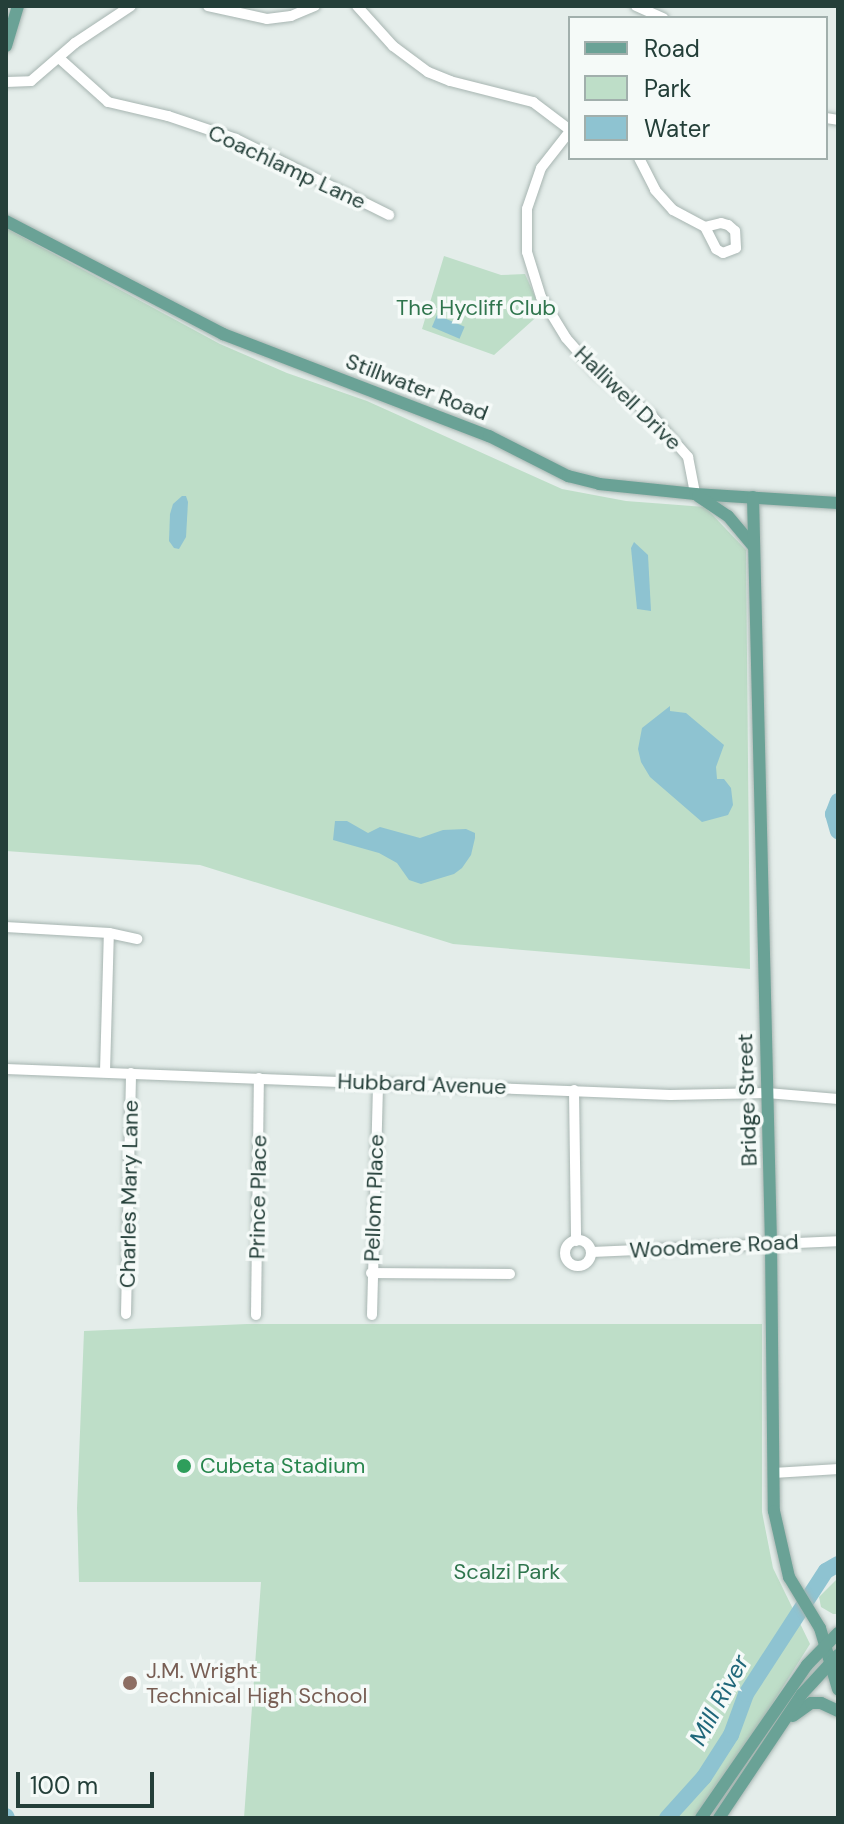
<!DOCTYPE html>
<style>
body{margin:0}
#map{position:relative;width:844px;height:1824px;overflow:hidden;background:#e4edea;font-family:"DM Sans",sans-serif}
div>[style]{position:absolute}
.green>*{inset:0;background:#bedec8}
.water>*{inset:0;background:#8ec3d1;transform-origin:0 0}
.river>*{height:16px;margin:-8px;padding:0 8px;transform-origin:8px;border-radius:8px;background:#8ec3d1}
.roads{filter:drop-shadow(0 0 2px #a7b5b1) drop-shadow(0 0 2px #a7b5b1)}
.minor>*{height:10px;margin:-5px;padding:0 5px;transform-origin:5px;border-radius:5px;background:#fff}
.minor>.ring{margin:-5px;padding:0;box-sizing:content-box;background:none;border:10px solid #fff;border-radius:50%}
.major>*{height:12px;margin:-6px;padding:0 6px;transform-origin:6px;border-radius:6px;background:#6aa296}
.dots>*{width:22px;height:22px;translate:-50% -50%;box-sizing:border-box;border:4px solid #f5faf8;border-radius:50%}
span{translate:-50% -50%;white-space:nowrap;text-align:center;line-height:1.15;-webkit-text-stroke:7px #f5faf8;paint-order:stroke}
.street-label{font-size:22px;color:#243f39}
.park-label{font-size:22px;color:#2f754d}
.leisure-label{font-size:22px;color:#27864d}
.left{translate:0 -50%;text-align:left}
.education-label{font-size:22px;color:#785e54}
.water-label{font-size:24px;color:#1f677a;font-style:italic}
.frame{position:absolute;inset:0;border:8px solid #243f39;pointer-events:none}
.legend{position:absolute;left:568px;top:16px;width:260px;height:144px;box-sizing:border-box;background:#f5faf8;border:2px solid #a1afac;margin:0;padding:10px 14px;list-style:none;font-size:24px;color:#243f39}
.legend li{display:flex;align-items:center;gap:16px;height:40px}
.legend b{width:40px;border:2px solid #a1afac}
.scale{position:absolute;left:16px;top:1772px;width:138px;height:36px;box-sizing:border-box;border:4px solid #243f39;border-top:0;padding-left:10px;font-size:24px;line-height:28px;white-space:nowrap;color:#243f39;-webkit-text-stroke:6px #f5faf8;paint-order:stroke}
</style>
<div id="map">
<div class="green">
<i style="clip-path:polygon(6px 228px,220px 344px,287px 373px,367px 401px,562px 489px,626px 501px,705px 507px,746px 550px,750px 969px,453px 944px,200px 865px,6px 851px)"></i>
<i style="clip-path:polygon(444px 256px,501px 275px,525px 274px,542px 312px,494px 355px,422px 329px)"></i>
<i style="clip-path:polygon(247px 1324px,762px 1324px,762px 1512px,773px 1568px,810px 1644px,713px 1798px,696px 1818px,244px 1818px,261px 1582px,79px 1582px,77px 1508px,84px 1331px)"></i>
<i style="clip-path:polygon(838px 1578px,838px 1614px,833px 1614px,821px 1607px,819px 1597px)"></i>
</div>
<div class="water">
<i style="left:437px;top:315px;width:30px;height:13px;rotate:23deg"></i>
<i style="clip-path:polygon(182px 496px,186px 496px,188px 502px,186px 537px,179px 549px,174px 548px,169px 541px,170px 514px,173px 504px)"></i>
<i style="clip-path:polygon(634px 542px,648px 555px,651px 611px,637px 609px,631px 548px)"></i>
<i style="clip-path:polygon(670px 706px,670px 711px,686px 713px,724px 745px,716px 767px,717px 779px,724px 779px,731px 788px,733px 805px,728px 815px,702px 822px,650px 777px,641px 762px,638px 749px,642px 728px)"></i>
<i style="clip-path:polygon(335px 821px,347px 821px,368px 833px,380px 827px,420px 838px,443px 830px,466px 829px,475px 833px,475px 838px,471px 855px,462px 868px,454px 874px,421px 884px,409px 880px,397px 863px,379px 853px,333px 840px)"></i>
</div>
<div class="river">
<i style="left:838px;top:801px;width:14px;rotate:111deg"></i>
<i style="left:833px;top:814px;width:18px;rotate:74deg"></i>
<i style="left:6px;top:1816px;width:2px;rotate:63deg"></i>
<i style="left:667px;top:1818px;width:55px;rotate:-47.9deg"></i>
<i style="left:704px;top:1777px;width:50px;rotate:-57.3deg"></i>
<i style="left:731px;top:1735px;width:44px;rotate:-69.9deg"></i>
<i style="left:746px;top:1694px;width:147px;rotate:-57deg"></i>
<i style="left:826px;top:1571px;width:14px;rotate:-30deg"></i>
</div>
<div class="roads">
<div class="minor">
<i style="left:208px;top:6px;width:60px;rotate:12.4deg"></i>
<i style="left:267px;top:19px;width:24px;rotate:-7deg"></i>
<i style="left:291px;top:16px;width:26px;rotate:-23deg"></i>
<i style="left:357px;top:6px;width:54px;rotate:48deg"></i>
<i style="left:393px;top:46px;width:44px;rotate:36.6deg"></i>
<i style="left:428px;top:72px;width:24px;rotate:22deg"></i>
<i style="left:450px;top:81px;width:86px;rotate:14.2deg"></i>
<i style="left:533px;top:102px;width:46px;rotate:37.1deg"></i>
<i style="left:636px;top:6px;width:30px;rotate:24deg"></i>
<i style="left:59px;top:58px;width:66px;rotate:41.9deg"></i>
<i style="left:108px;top:102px;width:62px;rotate:13.1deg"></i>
<i style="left:168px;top:116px;width:72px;rotate:18.7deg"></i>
<i style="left:236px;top:139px;width:171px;rotate:26.4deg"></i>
<i style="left:6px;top:82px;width:25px;rotate:-2deg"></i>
<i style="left:31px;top:81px;width:58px;rotate:-40.8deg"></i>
<i style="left:75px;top:43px;width:67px;rotate:-33.5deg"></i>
<i style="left:826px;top:118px;width:12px;rotate:9deg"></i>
<i style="left:570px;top:131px;width:47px;rotate:128.1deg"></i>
<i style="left:541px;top:168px;width:43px;rotate:108.9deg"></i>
<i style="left:527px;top:209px;width:43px;rotate:90deg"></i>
<i style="left:527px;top:252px;width:47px;rotate:72.7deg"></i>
<i style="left:541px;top:297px;width:48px;rotate:58.6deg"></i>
<i style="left:566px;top:338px;width:44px;rotate:48.7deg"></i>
<i style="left:595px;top:371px;width:73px;rotate:38.3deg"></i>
<i style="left:652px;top:416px;width:55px;rotate:48.7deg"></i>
<i style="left:688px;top:457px;width:38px;rotate:79deg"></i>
<i style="left:639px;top:158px;width:36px;rotate:63deg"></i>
<i style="left:655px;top:190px;width:27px;rotate:48deg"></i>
<i style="left:673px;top:210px;width:36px;rotate:28deg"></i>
<i style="left:705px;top:227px;width:25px;rotate:63deg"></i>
<i style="left:716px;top:249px;width:8px;rotate:30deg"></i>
<i style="left:723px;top:253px;width:14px;rotate:-21deg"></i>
<i style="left:736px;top:248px;width:17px;rotate:-93deg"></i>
<i style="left:735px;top:231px;width:9px;rotate:-139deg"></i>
<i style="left:728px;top:225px;width:7px;rotate:-164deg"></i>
<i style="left:721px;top:223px;width:16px;rotate:166deg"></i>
<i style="left:6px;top:927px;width:103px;rotate:3.3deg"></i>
<i style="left:6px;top:1069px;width:665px;rotate:2.24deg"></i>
<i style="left:670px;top:1095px;width:97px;rotate:-1.2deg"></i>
<i style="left:767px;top:1093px;width:71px;rotate:4.8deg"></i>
<i style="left:105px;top:1072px;width:139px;rotate:-88.4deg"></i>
<i style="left:109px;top:933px;width:29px;rotate:12deg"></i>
<i style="left:574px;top:1090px;width:151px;rotate:89.2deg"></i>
<i class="ring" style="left:565px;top:1240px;width:16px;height:16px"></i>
<i style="left:591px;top:1252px;width:247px;rotate:-2.5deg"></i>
<i style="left:371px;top:1273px;width:139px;rotate:0.4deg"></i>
<i style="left:126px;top:1314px;width:241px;rotate:-88.8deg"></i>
<i style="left:256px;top:1315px;width:237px;rotate:-89.3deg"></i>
<i style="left:372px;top:1315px;width:233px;rotate:-88.5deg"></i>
<i style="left:774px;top:1473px;width:64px;rotate:-3.6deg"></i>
</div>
<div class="major">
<i style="left:6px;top:46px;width:42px;rotate:-73.3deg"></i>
<i style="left:6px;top:221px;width:245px;rotate:27.5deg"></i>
<i style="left:223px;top:334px;width:285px;rotate:21deg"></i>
<i style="left:489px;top:436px;width:89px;rotate:26.9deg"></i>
<i style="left:568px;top:476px;width:32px;rotate:14deg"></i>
<i style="left:599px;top:484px;width:97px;rotate:5.9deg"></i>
<i style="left:695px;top:494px;width:143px;rotate:3.6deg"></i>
<i style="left:698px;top:496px;width:36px;rotate:34deg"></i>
<i style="left:728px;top:516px;width:40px;rotate:50deg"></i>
<i style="left:753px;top:497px;width:746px;rotate:88.62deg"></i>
<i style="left:771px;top:1243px;width:268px;rotate:89.4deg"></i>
<i style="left:774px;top:1511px;width:68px;rotate:77.2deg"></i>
<i style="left:789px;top:1577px;width:60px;rotate:58.7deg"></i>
<i style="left:820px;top:1628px;width:64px;rotate:73.6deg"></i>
<i style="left:793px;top:1716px;width:22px;rotate:-36deg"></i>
<i style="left:811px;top:1703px;width:10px"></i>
<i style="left:821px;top:1703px;width:19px;rotate:25deg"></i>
<i style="left:701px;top:1818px;width:186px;rotate:-55.3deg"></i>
<i style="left:807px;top:1665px;width:45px;rotate:-45.9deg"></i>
<i style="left:719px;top:1818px;width:149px;rotate:-56.2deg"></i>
<i style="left:802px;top:1694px;width:53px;rotate:-47.3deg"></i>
</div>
</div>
<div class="dots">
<i style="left:184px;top:1466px;background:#2e9e5b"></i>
<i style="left:130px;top:1683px;background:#8d6e63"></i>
</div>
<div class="street-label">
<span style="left:287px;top:167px;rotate:25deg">Coachlamp Lane</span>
<span style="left:417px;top:387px;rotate:21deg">Stillwater Road</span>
<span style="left:628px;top:398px;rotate:44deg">Halliwell Drive</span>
<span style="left:422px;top:1084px;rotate:2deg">Hubbard Avenue</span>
<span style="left:747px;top:1100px;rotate:-92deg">Bridge Street</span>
<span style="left:129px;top:1194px;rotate:-89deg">Charles Mary Lane</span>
<span style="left:258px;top:1197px;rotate:-89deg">Prince Place</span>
<span style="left:374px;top:1198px;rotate:-88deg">Pellom Place</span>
<span style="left:714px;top:1246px;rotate:-3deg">Woodmere Road</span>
</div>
<div class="park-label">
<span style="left:476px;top:308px">The Hycliff Club</span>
<span style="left:507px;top:1572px">Scalzi Park</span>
</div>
<div class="leisure-label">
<span class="left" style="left:200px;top:1466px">Cubeta Stadium</span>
</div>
<div class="education-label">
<span class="left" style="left:146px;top:1683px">J.M. Wright<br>Technical High School</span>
</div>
<div class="water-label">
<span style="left:719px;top:1700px;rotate:-62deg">Mill River</span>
</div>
<div class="frame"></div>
<ul class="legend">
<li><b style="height:10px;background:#6aa296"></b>Road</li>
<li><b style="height:22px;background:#bedec8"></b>Park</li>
<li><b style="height:22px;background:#8ec3d1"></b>Water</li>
</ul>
<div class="scale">100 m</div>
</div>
